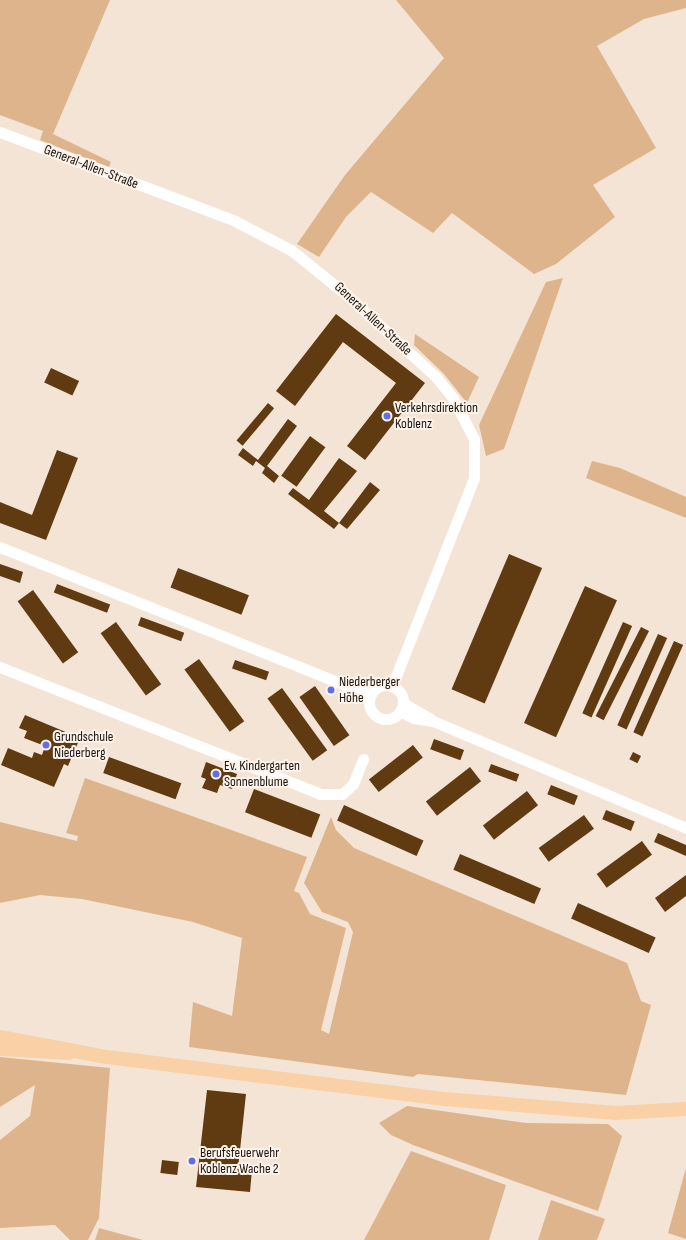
<!DOCTYPE html>
<meta charset="utf-8">
<style>
body{margin:0}
#map{position:relative;width:686px;height:1240px;overflow:hidden;background:#f4e4d6;font-family:"Sofia Sans Condensed",sans-serif}
div>[style]{position:absolute}
.green>*{inset:0;background:#deb48c}
.building>*{inset:0;background:#603b12;transform-origin:0 0}
.minor>*{height:11px;margin:-5.5px;padding:0 5.5px;transform-origin:5.5px;border-radius:5.5px;background:#fff}
.minor>.ring{margin:-5.5px;padding:0;box-sizing:content-box;background:none;border:11px solid #fff;border-radius:50%}
.major>*{height:14px;margin:-7px;padding:0 7px;transform-origin:7px;border-radius:7px;background:#fad0a6}
.dots>*{width:11px;height:11px;translate:-50% -50%;box-sizing:border-box;border:2px solid #fdf3ea;border-radius:50%}
span{translate:-50% -50%;white-space:nowrap;text-align:center;line-height:1.15;-webkit-text-stroke:4px #fdf3ea;paint-order:stroke}
.street-label{font-size:14px;color:#1a1510}
.poi-label{font-size:14px;color:#1a1510}
.left{translate:0 -50%;text-align:left}
</style>
<div id="map">
<div class="green">
<i style="clip-path:polygon(0 0,110px 0,53px 134px,111px 162px,109px 167px,40px 140px,43px 131px,0 115px)"></i>
<i style="clip-path:polygon(396px 0,686px 0,686px 8px,644px 19px,597px 46px,656px 148px,593px 185px,615px 217px,556px 264px,534px 274px,452px 213px,433px 233px,371px 192px,346px 217px,319px 257px,297px 244px,345px 175px,444px 58px)"></i>
<i style="clip-path:polygon(563px 278px,504px 449px,486px 456px,479px 425px,546px 282px)"></i>
<i style="clip-path:polygon(415px 334px,479px 377px,467px 403px,444px 374px,414px 345px)"></i>
<i style="clip-path:polygon(592px 461px,620px 468px,686px 497px,686px 518px,586px 478px)"></i>
<i style="clip-path:polygon(85px 778px,307px 857px,294px 891px,299px 893px,310px 914px,346px 928px,321px 1030px,329px 1034px,353px 932px,348px 922px,322px 912px,304px 883px,331px 817px,336px 830px,354px 848px,627px 963px,641px 1001px,651px 1005px,626px 1095px,418px 1074px,413px 1077px,189px 1047px,193px 1002px,232px 1016px,242px 938px,193px 922px,82px 899px,40px 895px,0 903px,0 822px,77px 841px,78px 836px,66px 833px)"></i>
<i style="clip-path:polygon(0 1057px,110px 1068px,99px 1218px,88px 1240px,70px 1240px,55px 1225px,0 1228px,0 1140px,30px 1116px,35px 1085px,0 1107px)"></i>
<i style="clip-path:polygon(407px 1106px,526px 1123px,608px 1124px,622px 1136px,598px 1211px,413px 1145px,391px 1135px,379px 1123px)"></i>
<i style="clip-path:polygon(411px 1151px,506px 1185px,489px 1240px,364px 1240px)"></i>
<i style="clip-path:polygon(686px 1168px,686px 1239px,668px 1233px)"></i>
<i style="clip-path:polygon(551px 1200px,605px 1219px,597px 1240px,538px 1240px)"></i>
<i style="clip-path:polygon(99px 1228px,143px 1240px,95px 1240px)"></i>
</div>
<div class="building">
<i style="clip-path:polygon(336px 314px,425px 383px,365px 460px,347px 446px,396px 383px,343px 342px,295px 406px,276px 391px)"></i>
<i style="left:51px;top:368px;width:31px;height:16px;rotate:25deg"></i>
<i style="left:268px;top:403px;width:8px;height:49px;rotate:40deg"></i>
<i style="clip-path:polygon(288px 419px,297px 426px,267px 466px,279px 476px,274px 483px,262px 473px,265px 468px,256px 461px,253px 466px,238px 455px,243px 448px,258px 460px)"></i>
<i style="left:310px;top:436px;width:19px;height:49px;rotate:36deg"></i>
<i style="clip-path:polygon(57px 450px,78px 458px,46px 540px,0 523px,0 502px,32px 515px)"></i>
<i style="clip-path:polygon(339px 458px,357px 471px,324px 511px,339px 523px,334px 529px,288px 494px,293px 488px,309px 500px)"></i>
<i style="clip-path:polygon(370px 482px,380px 490px,347px 529px,339px 523px)"></i>
<i style="left:509px;top:554px;width:36px;height:147px;rotate:23deg"></i>
<i style="clip-path:polygon(0 564px,23px 572px,20px 583px,0 576px)"></i>
<i style="left:178px;top:568px;width:76px;height:21px;rotate:21deg"></i>
<i style="left:57px;top:584px;width:57px;height:9px;rotate:21deg"></i>
<i style="left:585px;top:586px;width:35px;height:150px;rotate:24deg"></i>
<i style="left:33px;top:590px;width:77px;height:19px;rotate:54deg"></i>
<i style="left:141px;top:617px;width:46px;height:9px;rotate:20deg"></i>
<i style="left:116px;top:622px;width:77px;height:19px;rotate:54deg"></i>
<i style="left:623px;top:622px;width:10px;height:100px;rotate:24deg"></i>
<i style="left:641px;top:627px;width:9px;height:100px;rotate:27deg"></i>
<i style="left:658px;top:634px;width:10px;height:100px;rotate:24deg"></i>
<i style="left:674px;top:641px;width:10px;height:100px;rotate:24deg"></i>
<i style="left:199px;top:659px;width:77px;height:18px;rotate:54deg"></i>
<i style="left:235px;top:660px;width:36px;height:9px;rotate:19deg"></i>
<i style="left:315px;top:686px;width:60px;height:19px;rotate:55deg"></i>
<i style="left:282px;top:688px;width:77px;height:18px;rotate:54deg"></i>
<i style="clip-path:polygon(25px 715px,80px 738px,68px 766px,64px 764px,54px 787px,1px 765px,8px 748px,32px 758px,34px 752px,42px 755px,45px 746px,24px 738px,27px 731px,19px 728px)"></i>
<i style="left:434px;top:739px;width:32px;height:11px;rotate:20deg"></i>
<i style="left:413px;top:745px;width:16px;height:56px;rotate:52deg"></i>
<i style="left:633px;top:752px;width:9px;height:8px;rotate:27deg"></i>
<i style="left:109px;top:757px;width:77px;height:17px;rotate:20deg"></i>
<i style="clip-path:polygon(206px 762px,237px 774px,232px 789px,220px 785px,217px 793px,202px 788px,206px 779px,201px 777px)"></i>
<i style="left:491px;top:764px;width:30px;height:8px;rotate:20deg"></i>
<i style="left:470px;top:767px;width:18px;height:56px;rotate:52deg"></i>
<i style="left:551px;top:785px;width:29px;height:10px;rotate:22deg"></i>
<i style="left:254px;top:789px;width:71px;height:25px;rotate:21deg"></i>
<i style="left:527px;top:791px;width:18px;height:56px;rotate:52deg"></i>
<i style="left:344px;top:805px;width:87px;height:17px;rotate:24deg"></i>
<i style="left:606px;top:810px;width:31px;height:10px;rotate:22deg"></i>
<i style="left:584px;top:815px;width:17px;height:56px;rotate:54deg"></i>
<i style="clip-path:polygon(658px 833px,686px 845px,686px 856px,654px 842px)"></i>
<i style="left:642px;top:841px;width:17px;height:56px;rotate:54deg"></i>
<i style="left:460px;top:854px;width:88px;height:17px;rotate:23deg"></i>
<i style="clip-path:polygon(686px 875px,686px 896px,665px 912px,655px 898px)"></i>
<i style="left:578px;top:903px;width:85px;height:17px;rotate:24deg"></i>
<i style="clip-path:polygon(207px 1090px,246px 1094px,238px 1169px,252px 1170px,250px 1192px,196px 1187px)"></i>
<i style="left:162px;top:1160px;width:17px;height:13px;rotate:7deg"></i>
</div>
<div class="minor">
<i style="left:0;top:132px;width:251px;rotate:20.7deg"></i>
<i style="left:235px;top:221px;width:63px;rotate:27.4deg"></i>
<i style="left:291px;top:250px;width:72px;rotate:38.8deg"></i>
<i style="left:347px;top:295px;width:121px;rotate:42.7deg"></i>
<i style="left:436px;top:377px;width:27px;rotate:51deg"></i>
<i style="left:453px;top:398px;width:46px;rotate:62.9deg"></i>
<i style="left:474px;top:439px;width:39px;rotate:90deg"></i>
<i style="left:474px;top:478px;width:224px;rotate:111.5deg"></i>
<i style="left:0;top:547px;width:399px;rotate:21.8deg"></i>
<i style="left:0;top:667px;width:344px;rotate:21.6deg"></i>
<i style="left:320px;top:794px;width:22px"></i>
<i style="left:342px;top:794px;width:15px;rotate:-42deg"></i>
<i style="left:353px;top:784px;width:27px;rotate:-68deg"></i>
<i class="ring" style="left:369px;top:685px;width:23px;height:23px"></i>
<i style="left:403px;top:703px;width:32px;rotate:30deg"></i>
<i style="left:400px;top:711px;width:16px;rotate:27deg"></i>
<i style="left:414px;top:718px;width:19px;rotate:9deg"></i>
<i style="left:433px;top:721px;width:275px;rotate:22.9deg"></i>
</div>
<div class="major">
<i style="left:0;top:1037px;width:109px;rotate:10.6deg"></i>
<i style="left:107px;top:1057px;width:341px;rotate:7.1deg"></i>
<i style="left:445px;top:1099px;width:172px;rotate:4.7deg"></i>
<i style="left:616px;top:1113px;width:70px;rotate:-3.3deg"></i>
<i style="left:0;top:1049px;width:69px;rotate:3.3deg"></i>
</div>
<div class="dots">
<i style="left:387px;top:416px;background:#616ee6"></i>
<i style="left:331px;top:690px;background:#616ee6"></i>
<i style="left:46px;top:745px;background:#616ee6"></i>
<i style="left:216px;top:774px;background:#616ee6"></i>
<i style="left:192px;top:1161px;background:#616ee6"></i>
</div>
<div class="street-label">
<span style="left:91px;top:167px;rotate:21deg">General-Allen-Straße</span>
<span style="left:373px;top:319px;rotate:43deg">General-Allen-Straße</span>
</div>
<div class="poi-label">
<span class="left" style="left:395px;top:416px">Verkehrsdirektion<br>Koblenz</span>
<span class="left" style="left:339px;top:690px">Niederberger<br>Höhe</span>
<span class="left" style="left:54px;top:745px">Grundschule<br>Niederberg</span>
<span class="left" style="left:224px;top:774px">Ev. Kindergarten<br>Sonnenblume</span>
<span class="left" style="left:200px;top:1161px">Berufsfeuerwehr<br>Koblenz Wache 2</span>
</div>
</div>
